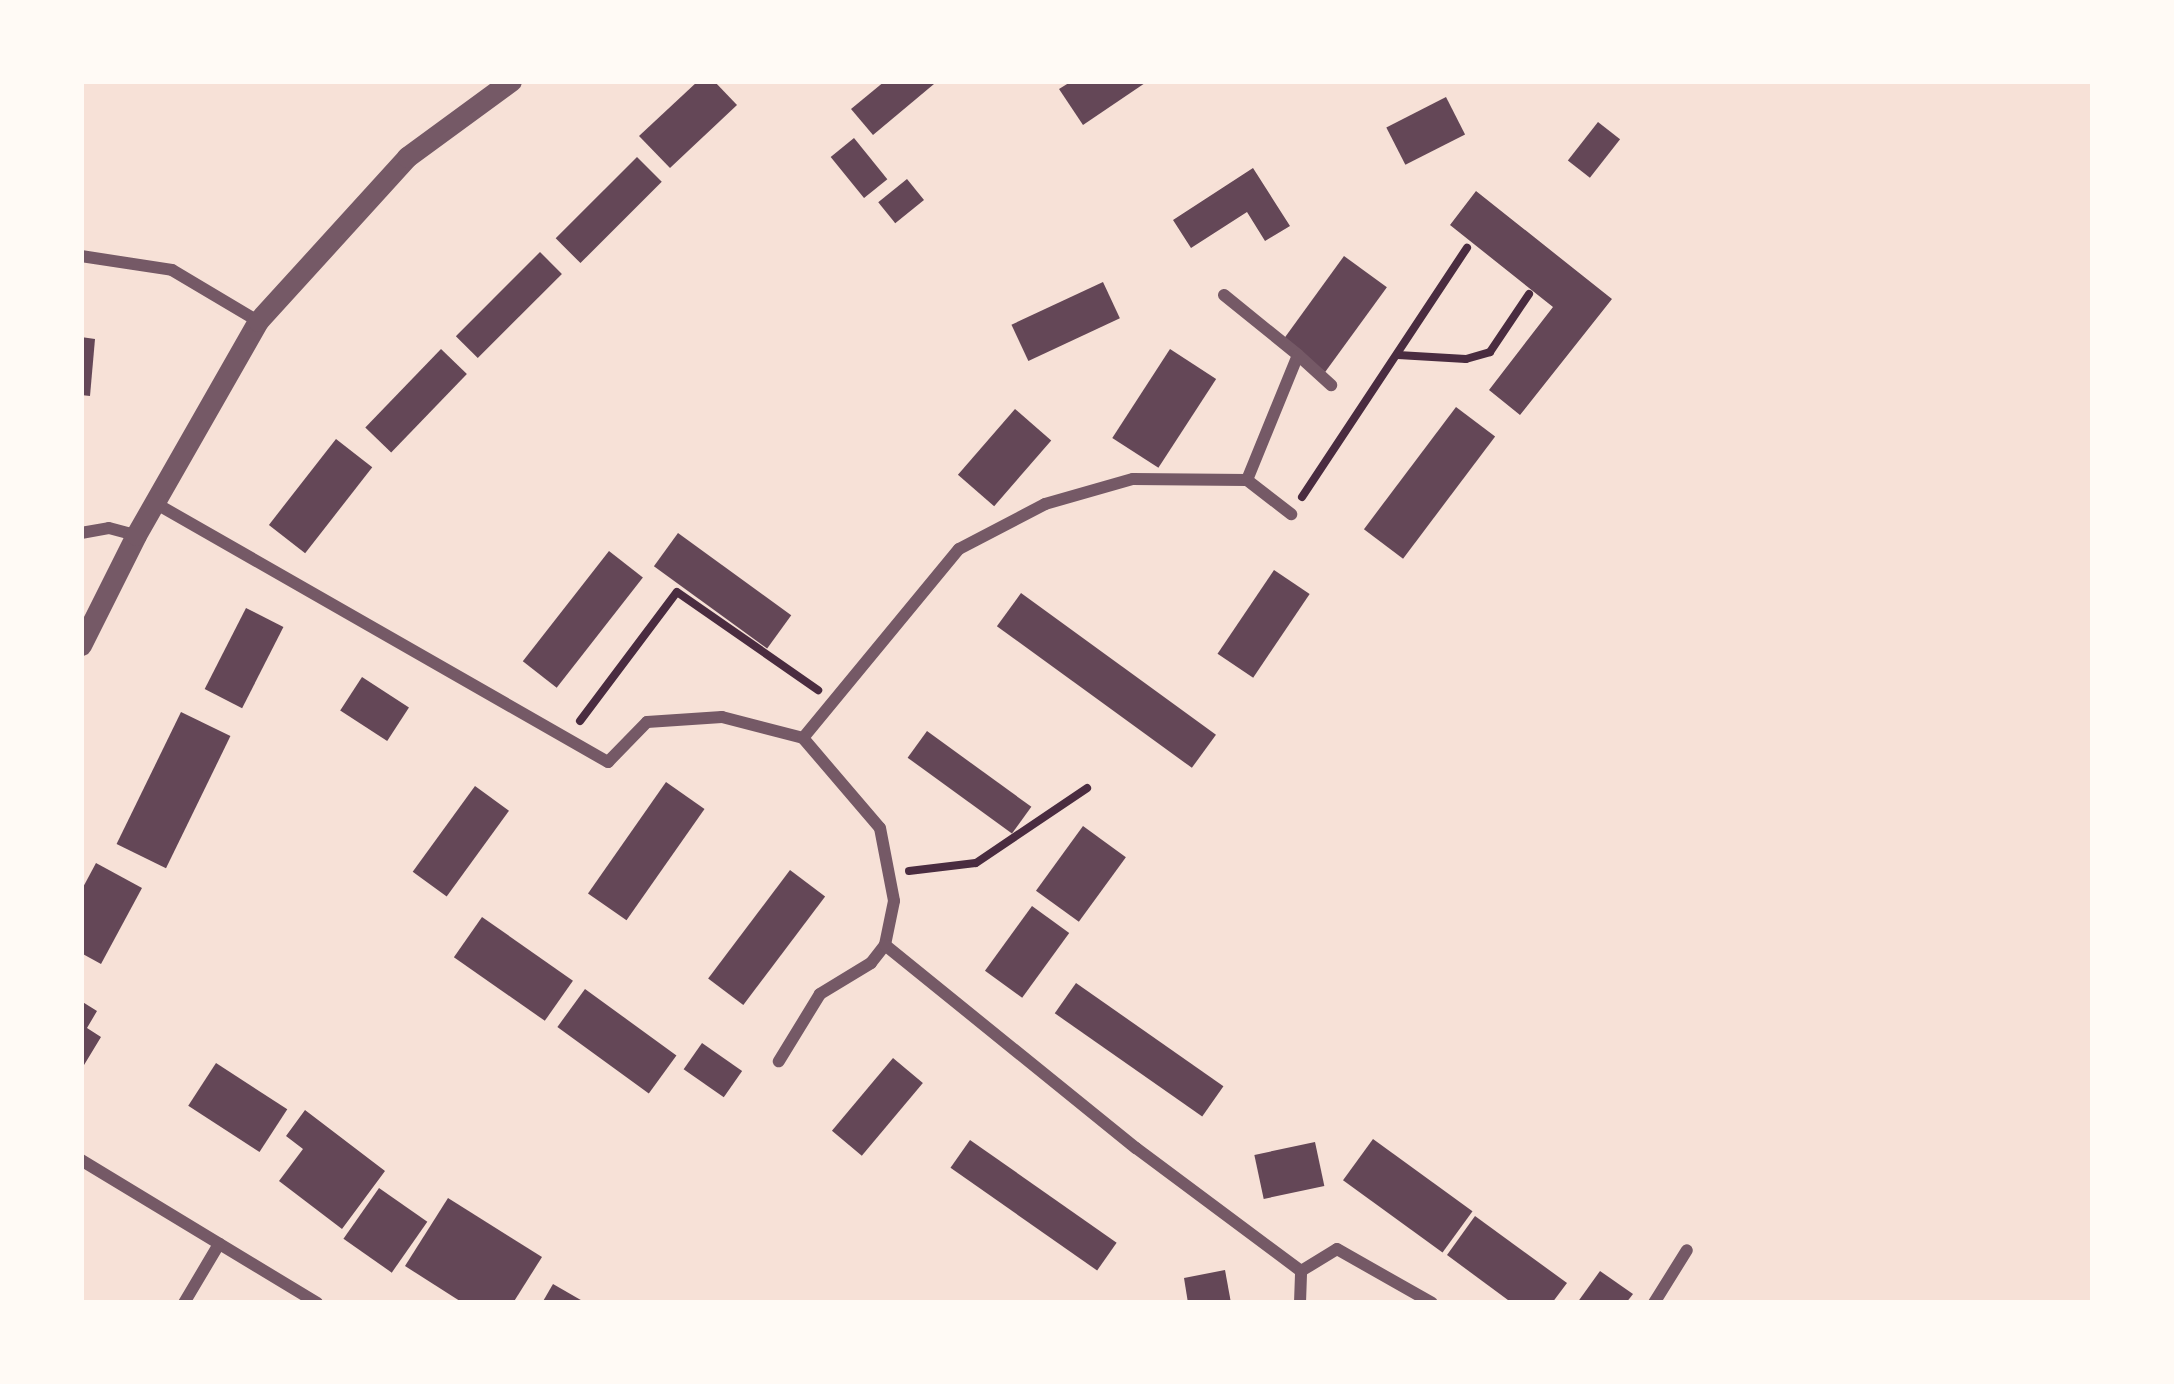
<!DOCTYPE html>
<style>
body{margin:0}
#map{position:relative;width:2174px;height:1384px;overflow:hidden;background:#f7e1d7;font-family:"Fira Sans Condensed",sans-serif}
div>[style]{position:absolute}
.building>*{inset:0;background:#644757;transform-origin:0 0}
.path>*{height:8px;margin:-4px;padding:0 4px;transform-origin:4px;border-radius:4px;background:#4a2c40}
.minor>*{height:12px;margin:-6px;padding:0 6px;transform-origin:6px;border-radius:6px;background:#755966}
.tertiary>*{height:21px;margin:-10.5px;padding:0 10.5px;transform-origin:10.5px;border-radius:10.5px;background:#755966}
span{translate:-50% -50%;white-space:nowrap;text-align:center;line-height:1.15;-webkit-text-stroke:10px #fffaf5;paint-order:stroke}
.frame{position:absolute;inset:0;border:84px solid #fffaf5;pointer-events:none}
</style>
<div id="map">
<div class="building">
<i style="clip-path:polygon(698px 81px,714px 81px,737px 105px,670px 168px,639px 136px)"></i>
<i style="clip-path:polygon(885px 81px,934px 84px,873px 135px,851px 109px)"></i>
<i style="clip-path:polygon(1072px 81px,1148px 81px,1083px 125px,1059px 89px)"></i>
<i style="left:1446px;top:97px;width:42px;height:67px;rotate:63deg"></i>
<i style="left:1598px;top:122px;width:28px;height:49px;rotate:38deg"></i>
<i style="left:854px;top:138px;width:53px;height:30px;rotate:51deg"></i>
<i style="left:637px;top:157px;width:35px;height:115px;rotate:45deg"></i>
<i style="clip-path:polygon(1253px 168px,1290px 226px,1265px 241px,1247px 212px,1191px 248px,1173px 220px)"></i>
<i style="left:907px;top:179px;width:27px;height:37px;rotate:51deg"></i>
<i style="clip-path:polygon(1476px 191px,1612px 299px,1520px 415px,1489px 390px,1553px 307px,1450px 225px)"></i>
<i style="left:540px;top:252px;width:31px;height:119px;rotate:45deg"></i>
<i style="left:1344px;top:256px;width:53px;height:105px;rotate:36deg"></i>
<i style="left:1103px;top:282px;width:40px;height:101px;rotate:65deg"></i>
<i style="clip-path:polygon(81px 337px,95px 339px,90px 396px,81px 395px)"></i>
<i style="left:441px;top:349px;width:36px;height:109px;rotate:44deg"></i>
<i style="left:1170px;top:349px;width:55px;height:106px;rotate:33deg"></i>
<i style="left:1456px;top:407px;width:49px;height:153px;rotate:37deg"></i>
<i style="left:1015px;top:409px;width:48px;height:87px;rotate:41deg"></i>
<i style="left:336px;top:439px;width:46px;height:109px;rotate:38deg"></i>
<i style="left:678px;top:533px;width:140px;height:41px;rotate:36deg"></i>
<i style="left:609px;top:551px;width:43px;height:140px;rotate:38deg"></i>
<i style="left:1274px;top:570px;width:43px;height:101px;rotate:34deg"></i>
<i style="left:1021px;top:593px;width:241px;height:41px;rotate:36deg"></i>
<i style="left:246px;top:608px;width:42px;height:91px;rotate:27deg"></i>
<i style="left:362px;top:677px;width:56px;height:40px;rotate:33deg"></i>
<i style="left:181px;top:712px;width:55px;height:147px;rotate:26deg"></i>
<i style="left:927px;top:731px;width:129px;height:33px;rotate:36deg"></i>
<i style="left:666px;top:782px;width:47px;height:136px;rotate:35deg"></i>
<i style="left:475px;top:786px;width:42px;height:106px;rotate:36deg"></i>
<i style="left:1083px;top:826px;width:53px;height:80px;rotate:36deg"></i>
<i style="clip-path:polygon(96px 863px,142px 888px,101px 964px,81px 953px,81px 891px)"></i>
<i style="left:790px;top:870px;width:44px;height:136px;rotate:37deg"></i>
<i style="left:1032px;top:906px;width:46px;height:80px;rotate:36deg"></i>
<i style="left:482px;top:917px;width:111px;height:49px;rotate:35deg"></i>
<i style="left:1076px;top:983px;width:180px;height:37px;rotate:35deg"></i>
<i style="left:585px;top:989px;width:113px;height:47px;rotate:36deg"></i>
<i style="clip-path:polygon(81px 1001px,97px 1011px,87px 1028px,101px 1037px,81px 1070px)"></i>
<i style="left:702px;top:1043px;width:49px;height:32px;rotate:35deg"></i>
<i style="left:893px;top:1058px;width:39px;height:95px;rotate:40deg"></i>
<i style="left:216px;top:1063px;width:85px;height:51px;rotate:33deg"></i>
<i style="clip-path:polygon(305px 1110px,385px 1171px,342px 1229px,279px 1181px,303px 1149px,286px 1136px)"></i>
<i style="left:1373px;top:1139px;width:123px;height:51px;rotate:36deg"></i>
<i style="left:970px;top:1140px;width:179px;height:34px;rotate:35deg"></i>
<i style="left:1315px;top:1142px;width:45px;height:62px;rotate:78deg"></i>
<i style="left:379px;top:1188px;width:59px;height:62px;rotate:35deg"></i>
<i style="clip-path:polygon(448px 1198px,542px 1257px,513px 1303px,463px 1303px,405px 1266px)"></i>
<i style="clip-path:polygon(1475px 1216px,1567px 1283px,1552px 1303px,1512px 1303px,1447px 1255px)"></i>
<i style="clip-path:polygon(1225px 1270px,1231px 1303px,1188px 1303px,1184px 1278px)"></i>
<i style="clip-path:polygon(1600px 1271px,1633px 1294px,1626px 1303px,1577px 1303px)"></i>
<i style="clip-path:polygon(553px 1284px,586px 1303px,542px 1303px)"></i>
</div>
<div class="path">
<i style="left:1398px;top:355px;width:68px;rotate:3.4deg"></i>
<i style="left:1466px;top:359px;width:25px;rotate:-16deg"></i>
<i style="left:1490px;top:352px;width:70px;rotate:-56.1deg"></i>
<i style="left:1302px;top:497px;width:299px;rotate:-56.5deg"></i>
<i style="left:580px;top:721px;width:161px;rotate:-53.1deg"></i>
<i style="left:677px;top:592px;width:172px;rotate:34.8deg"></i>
<i style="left:909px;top:871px;width:67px;rotate:-6.8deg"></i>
<i style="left:976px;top:863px;width:134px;rotate:-34deg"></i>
</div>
<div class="minor">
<i style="left:81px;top:256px;width:92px;rotate:8.7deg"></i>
<i style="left:172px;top:270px;width:100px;rotate:30.7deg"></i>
<i style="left:1224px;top:295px;width:95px;rotate:39deg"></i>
<i style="left:1298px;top:355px;width:135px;rotate:112.2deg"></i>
<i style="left:1298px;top:355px;width:45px;rotate:42.3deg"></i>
<i style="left:155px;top:503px;width:522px;rotate:29.76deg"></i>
<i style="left:608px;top:762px;width:56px;rotate:-45.7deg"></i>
<i style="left:647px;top:722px;width:75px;rotate:-3.8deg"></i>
<i style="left:722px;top:717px;width:84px;rotate:14.5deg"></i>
<i style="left:803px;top:738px;width:118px;rotate:49.5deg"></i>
<i style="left:880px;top:828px;width:74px;rotate:79.1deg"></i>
<i style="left:894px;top:901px;width:45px;rotate:101.6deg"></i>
<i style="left:885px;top:945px;width:23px;rotate:128deg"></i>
<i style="left:871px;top:963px;width:60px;rotate:148.7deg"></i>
<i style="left:820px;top:994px;width:79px;rotate:121.5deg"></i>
<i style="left:81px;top:533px;width:28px;rotate:-10deg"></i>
<i style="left:109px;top:528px;width:28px;rotate:15deg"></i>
<i style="left:803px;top:738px;width:245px;rotate:-50.5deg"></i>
<i style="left:959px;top:549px;width:97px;rotate:-27.6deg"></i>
<i style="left:1045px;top:504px;width:91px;rotate:-15.9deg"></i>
<i style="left:1133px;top:479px;width:114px;rotate:0.5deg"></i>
<i style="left:1247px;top:480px;width:56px;rotate:37.7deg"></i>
<i style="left:885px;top:945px;width:323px;rotate:39deg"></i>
<i style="left:1136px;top:1148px;width:206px;rotate:36.7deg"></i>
<i style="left:81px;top:1160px;width:276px;rotate:31.2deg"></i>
<i style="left:184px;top:1303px;width:69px;rotate:-59.3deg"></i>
<i style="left:1300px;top:1303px;width:32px;rotate:-88deg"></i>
<i style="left:1301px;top:1271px;width:42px;rotate:-31.4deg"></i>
<i style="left:1337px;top:1249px;width:109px;rotate:29.6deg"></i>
<i style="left:1654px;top:1303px;width:62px;rotate:-58.1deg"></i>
</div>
<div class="tertiary">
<i style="left:81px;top:645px;width:123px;rotate:-63.4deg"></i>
<i style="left:136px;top:535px;width:246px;rotate:-60.3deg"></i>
<i style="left:258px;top:321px;width:222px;rotate:-47.7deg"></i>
<i style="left:407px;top:157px;width:129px;rotate:-36.2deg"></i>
</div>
<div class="frame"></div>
</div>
